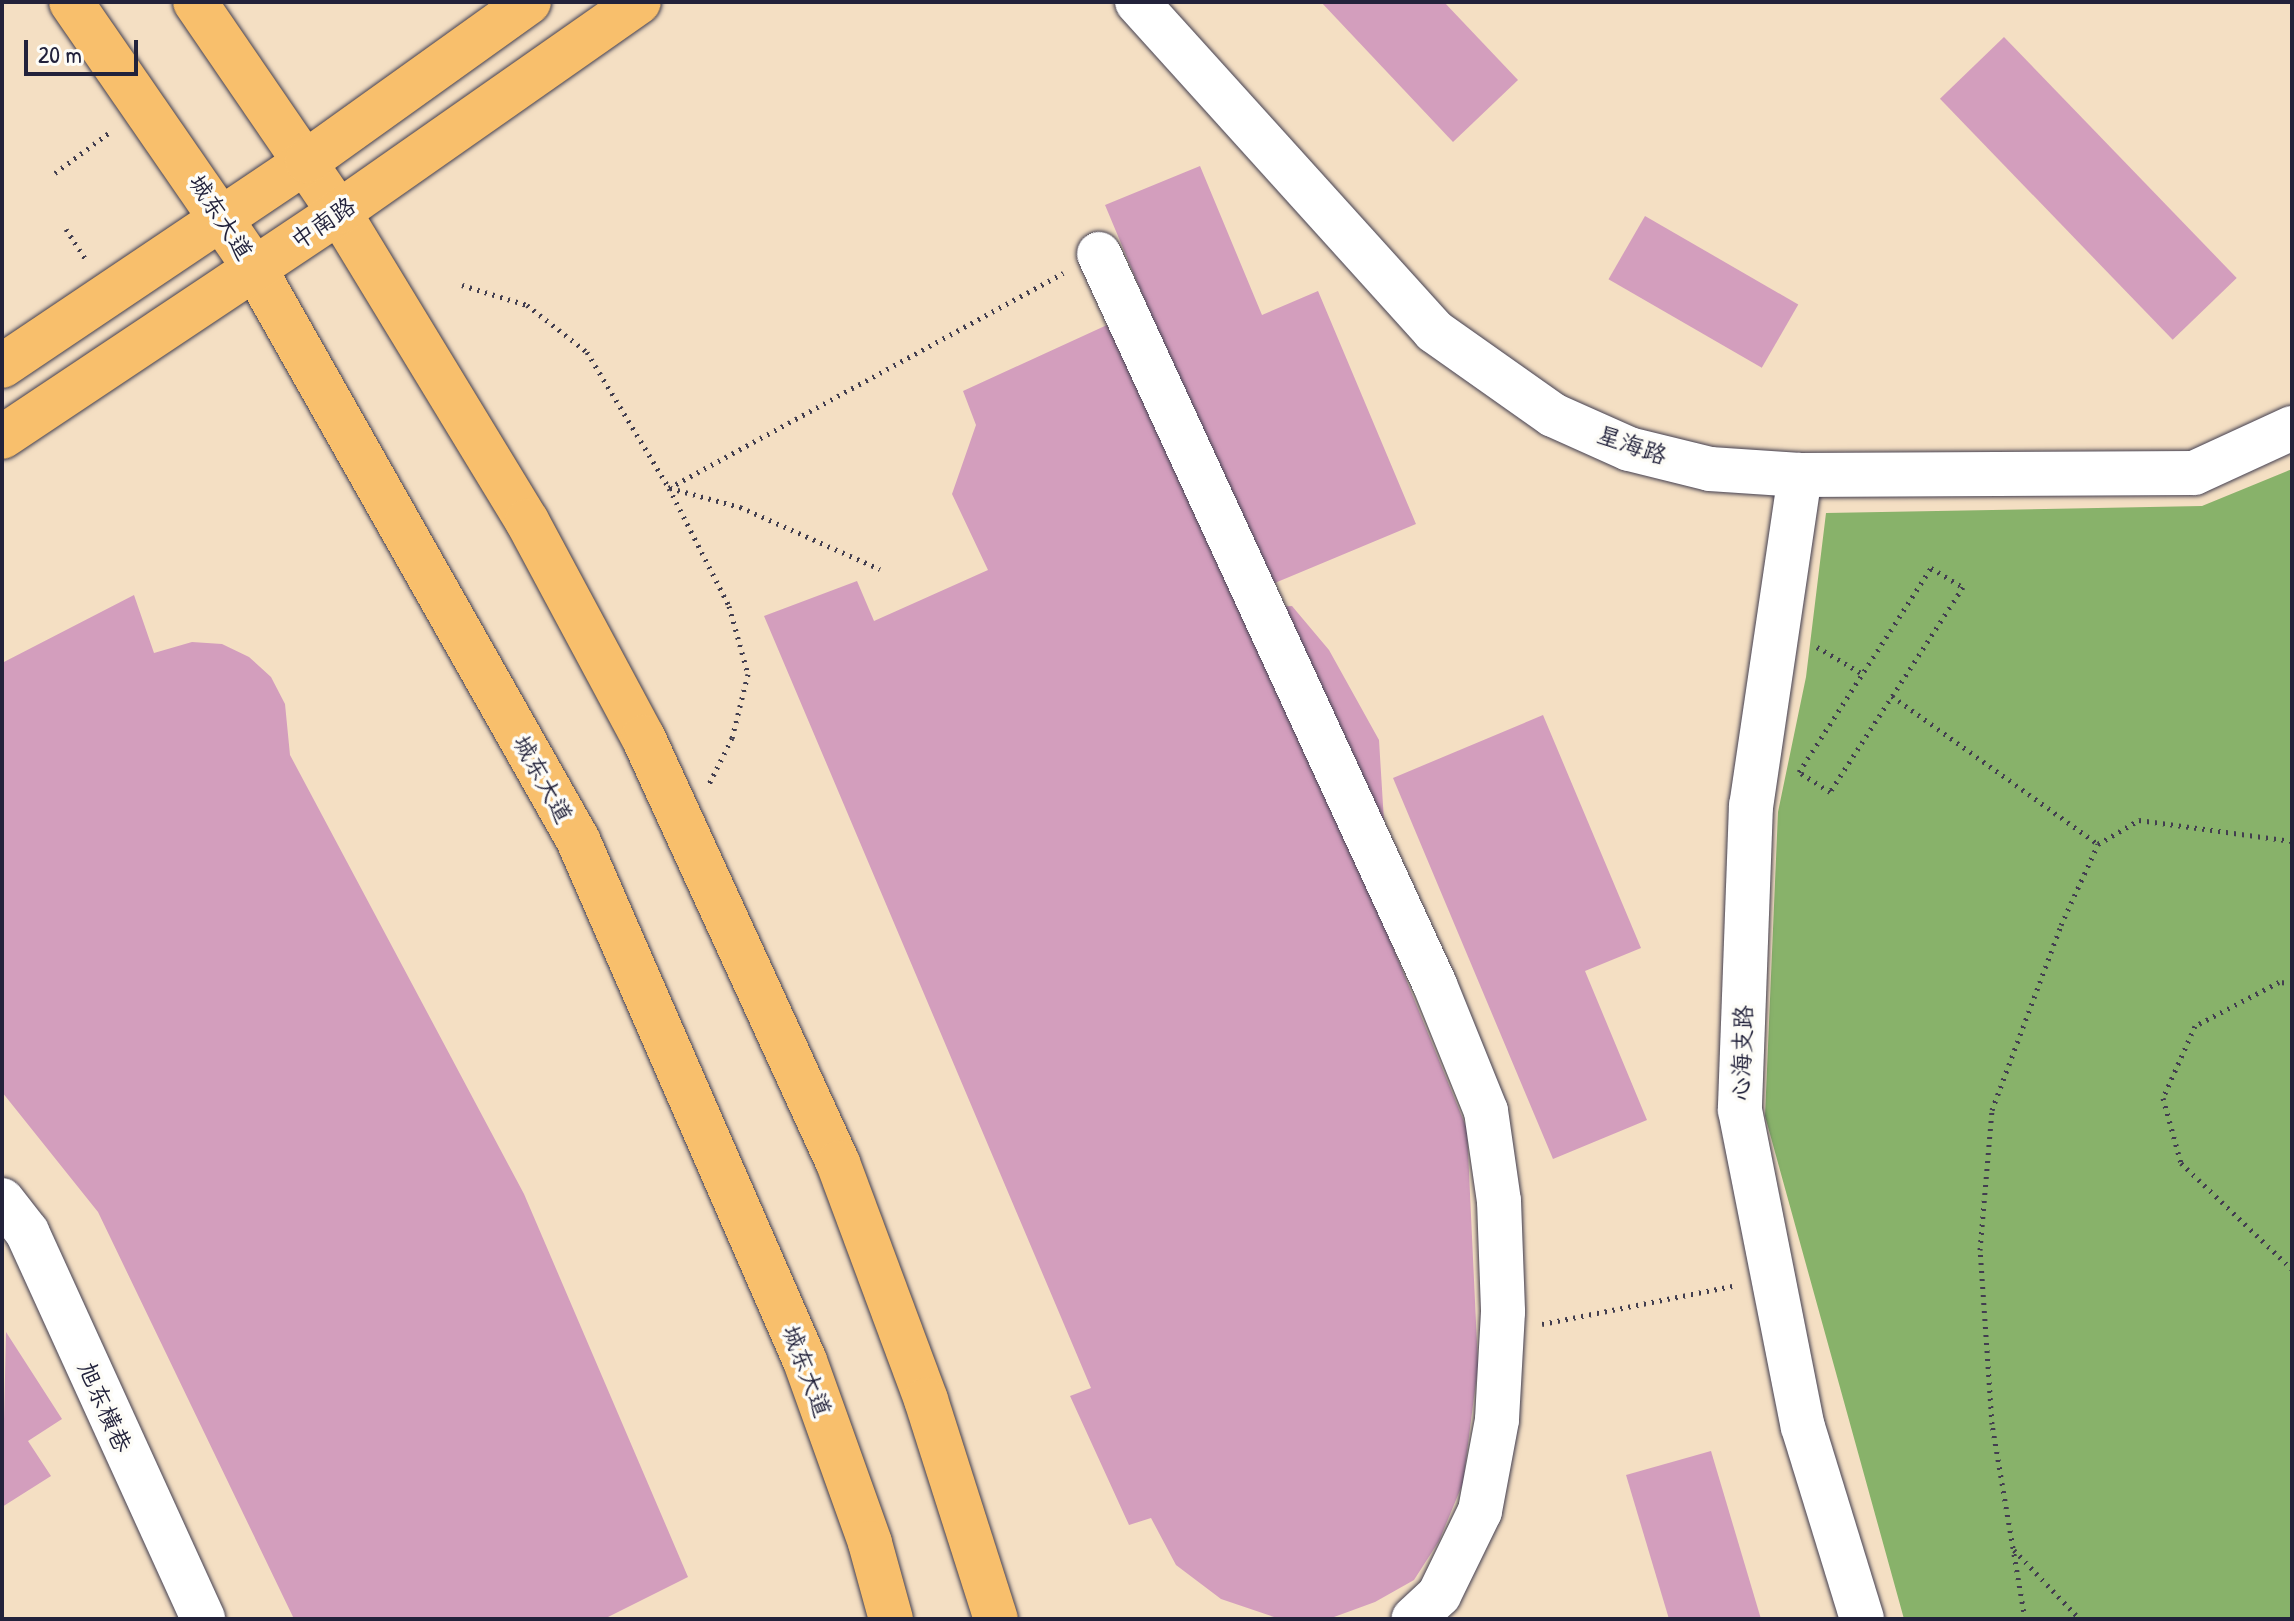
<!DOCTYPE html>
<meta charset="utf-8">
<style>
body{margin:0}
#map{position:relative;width:2294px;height:1621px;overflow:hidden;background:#f4dfc3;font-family:"Patrick Hand","LXGW WenKai TC",sans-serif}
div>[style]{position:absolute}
.forest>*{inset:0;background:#88b26a}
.building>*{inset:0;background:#d39ebd;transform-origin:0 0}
.path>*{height:5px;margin-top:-2.5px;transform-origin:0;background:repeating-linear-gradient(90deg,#423e4f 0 2px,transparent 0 8px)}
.roads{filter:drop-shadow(0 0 2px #423e4f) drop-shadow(0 0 2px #423e4f)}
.minor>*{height:44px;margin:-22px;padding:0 22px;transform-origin:22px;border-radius:22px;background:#fff}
.major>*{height:44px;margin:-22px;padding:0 22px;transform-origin:22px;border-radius:22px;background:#f8bf6c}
span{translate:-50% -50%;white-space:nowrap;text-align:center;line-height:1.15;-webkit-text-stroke:7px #fdfcf7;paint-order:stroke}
.street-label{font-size:24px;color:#22223b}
.frame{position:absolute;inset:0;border:4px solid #22223b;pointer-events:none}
.scale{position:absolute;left:24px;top:40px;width:114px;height:36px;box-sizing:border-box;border:4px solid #22223b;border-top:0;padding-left:10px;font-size:24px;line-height:28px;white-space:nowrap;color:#22223b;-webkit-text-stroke:6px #fdfcf7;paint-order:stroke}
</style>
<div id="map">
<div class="forest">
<i style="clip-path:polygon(2292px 469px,2292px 1619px,1904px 1619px,1765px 1116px,1778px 812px,1806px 677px,1826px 513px,2202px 506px)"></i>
</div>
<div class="building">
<i style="clip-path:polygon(1321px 2px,1444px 2px,1518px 80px,1453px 142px)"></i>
<i style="left:2004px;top:37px;width:335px;height:89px;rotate:46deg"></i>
<i style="clip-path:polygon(1200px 166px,1262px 315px,1318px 291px,1416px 524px,1265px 587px,1105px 205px)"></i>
<i style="left:1645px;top:216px;width:177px;height:73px;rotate:30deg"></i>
<i style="clip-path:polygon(1107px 325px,1245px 609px,1292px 606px,1329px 650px,1379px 740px,1386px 854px,1370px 891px,1467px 1129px,1478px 1366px,1463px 1483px,1439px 1541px,1414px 1580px,1375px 1602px,1334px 1617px,1274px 1617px,1221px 1599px,1176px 1565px,1151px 1518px,1129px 1525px,1070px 1396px,1091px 1388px,764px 616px,857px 581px,874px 621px,988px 570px,952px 494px,976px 425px,963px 391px)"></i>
<i style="clip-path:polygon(134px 595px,154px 653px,192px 642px,222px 644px,249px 657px,271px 677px,285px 704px,290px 755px,524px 1194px,688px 1577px,604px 1619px,294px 1619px,98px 1212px,2px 1092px,2px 663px)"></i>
<i style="clip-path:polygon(1543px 715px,1641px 948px,1585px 971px,1647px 1120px,1553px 1159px,1393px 778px)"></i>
<i style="clip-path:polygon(6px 1332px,62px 1419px,28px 1441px,51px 1476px,2px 1507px)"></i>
<i style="clip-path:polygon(1711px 1451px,1761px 1619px,1669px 1619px,1626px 1475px)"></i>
</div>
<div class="path">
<i style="left:55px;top:173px;width:69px;rotate:-36.7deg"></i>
<i style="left:66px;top:229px;width:38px;rotate:57deg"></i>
<i style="left:462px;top:285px;width:68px;rotate:17.1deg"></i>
<i style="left:527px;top:305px;width:76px;rotate:38.1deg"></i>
<i style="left:587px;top:352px;width:159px;rotate:58.9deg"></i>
<i style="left:669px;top:488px;width:132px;rotate:63deg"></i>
<i style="left:729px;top:606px;width:71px;rotate:74.4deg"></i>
<i style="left:748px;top:674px;width:66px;rotate:104deg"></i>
<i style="left:732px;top:738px;width:51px;rotate:116.6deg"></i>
<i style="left:669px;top:488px;width:449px;rotate:-28.6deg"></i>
<i style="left:670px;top:488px;width:73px;rotate:15.2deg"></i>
<i style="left:740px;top:507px;width:153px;rotate:23.9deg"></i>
<i style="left:1931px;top:568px;width:37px;rotate:31deg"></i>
<i style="left:1963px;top:587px;width:244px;rotate:123deg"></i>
<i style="left:1830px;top:792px;width:37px;rotate:-147deg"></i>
<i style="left:1799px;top:772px;width:243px;rotate:-57.1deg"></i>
<i style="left:1817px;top:647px;width:51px;rotate:30.6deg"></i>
<i style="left:1892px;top:696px;width:254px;rotate:35.7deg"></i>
<i style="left:2292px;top:983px;width:13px;rotate:-176deg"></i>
<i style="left:2279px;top:982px;width:95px;rotate:152.4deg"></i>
<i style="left:2195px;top:1026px;width:79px;rotate:114deg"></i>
<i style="left:2163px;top:1098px;width:67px;rotate:74.5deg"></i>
<i style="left:2181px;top:1163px;width:153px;rotate:43.7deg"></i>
<i style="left:1542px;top:1324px;width:194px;rotate:-11.3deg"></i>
<i style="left:2014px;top:1550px;width:95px;rotate:46.3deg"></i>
<i style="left:2025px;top:1619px;width:198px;rotate:-99.6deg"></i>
<i style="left:1992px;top:1424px;width:174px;rotate:-93.9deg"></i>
<i style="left:1980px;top:1250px;width:141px;rotate:-85.1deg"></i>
<i style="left:1992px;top:1110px;width:197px;rotate:-69.5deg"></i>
<i style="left:2061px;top:925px;width:89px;rotate:-65.4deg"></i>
<i style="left:2098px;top:844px;width:48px;rotate:-30.3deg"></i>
<i style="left:2139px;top:820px;width:154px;rotate:7.8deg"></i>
</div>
<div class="roads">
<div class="minor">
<i style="left:1137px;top:2px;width:443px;rotate:47.9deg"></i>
<i style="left:1434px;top:331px;width:146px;rotate:35.2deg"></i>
<i style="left:1553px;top:415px;width:83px;rotate:24.1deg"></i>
<i style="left:1629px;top:449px;width:83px;rotate:13.9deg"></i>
<i style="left:1710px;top:469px;width:90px;rotate:3.8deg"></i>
<i style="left:1800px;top:475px;width:394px;rotate:-0.3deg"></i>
<i style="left:2194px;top:473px;width:108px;rotate:-24.7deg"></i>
<i style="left:1099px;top:254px;width:805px;rotate:65.31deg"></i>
<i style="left:1435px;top:985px;width:136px;rotate:68deg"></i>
<i style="left:1486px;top:1111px;width:91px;rotate:81.8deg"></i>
<i style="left:1499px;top:1201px;width:111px;rotate:87.9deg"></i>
<i style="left:1503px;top:1312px;width:108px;rotate:93.2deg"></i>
<i style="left:1497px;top:1420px;width:93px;rotate:100.6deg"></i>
<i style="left:1480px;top:1511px;width:93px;rotate:116deg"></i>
<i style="left:1439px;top:1595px;width:35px;rotate:137deg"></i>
<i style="left:1800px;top:475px;width:334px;rotate:98.4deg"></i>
<i style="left:1751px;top:805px;width:305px;rotate:92.1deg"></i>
<i style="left:1740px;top:1110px;width:323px;rotate:78.8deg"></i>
<i style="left:1803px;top:1427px;width:201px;rotate:72.9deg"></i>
<i style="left:2px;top:1200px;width:41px;rotate:52deg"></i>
<i style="left:27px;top:1232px;width:425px;rotate:65.5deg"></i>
</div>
<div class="major">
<i style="left:71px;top:2px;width:324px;rotate:55.4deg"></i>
<i style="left:255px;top:269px;width:656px;rotate:60.5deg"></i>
<i style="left:578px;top:840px;width:568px;rotate:66.46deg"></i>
<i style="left:805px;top:1361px;width:193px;rotate:70.3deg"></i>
<i style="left:870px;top:1543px;width:79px;rotate:74.6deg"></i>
<i style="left:195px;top:2px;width:255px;rotate:55.6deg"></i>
<i style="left:339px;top:212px;width:362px;rotate:58.7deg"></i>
<i style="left:527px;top:521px;width:245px;rotate:61.8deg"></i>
<i style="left:643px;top:737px;width:469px;rotate:65.4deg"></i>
<i style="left:838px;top:1163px;width:253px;rotate:69.6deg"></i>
<i style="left:926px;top:1400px;width:230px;rotate:72.3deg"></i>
<i style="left:2px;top:366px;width:367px;rotate:-33.9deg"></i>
<i style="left:307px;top:161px;width:273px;rotate:-35.6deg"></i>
<i style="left:2px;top:437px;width:405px;rotate:-33.7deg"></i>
<i style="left:339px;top:212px;width:366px;rotate:-35deg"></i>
</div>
</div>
<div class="street-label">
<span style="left:221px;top:217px;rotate:57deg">城东大道</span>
<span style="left:323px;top:223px;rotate:-34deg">中南路</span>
<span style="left:1632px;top:445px;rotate:19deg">星海路</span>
<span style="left:543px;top:779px;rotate:61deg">城东大道</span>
<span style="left:1742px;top:1053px;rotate:-88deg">心海支路</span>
<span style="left:807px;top:1371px;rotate:69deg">城东大道</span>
<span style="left:105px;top:1407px;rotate:66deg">旭东横巷</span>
</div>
<div class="frame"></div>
<div class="scale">20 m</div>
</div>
